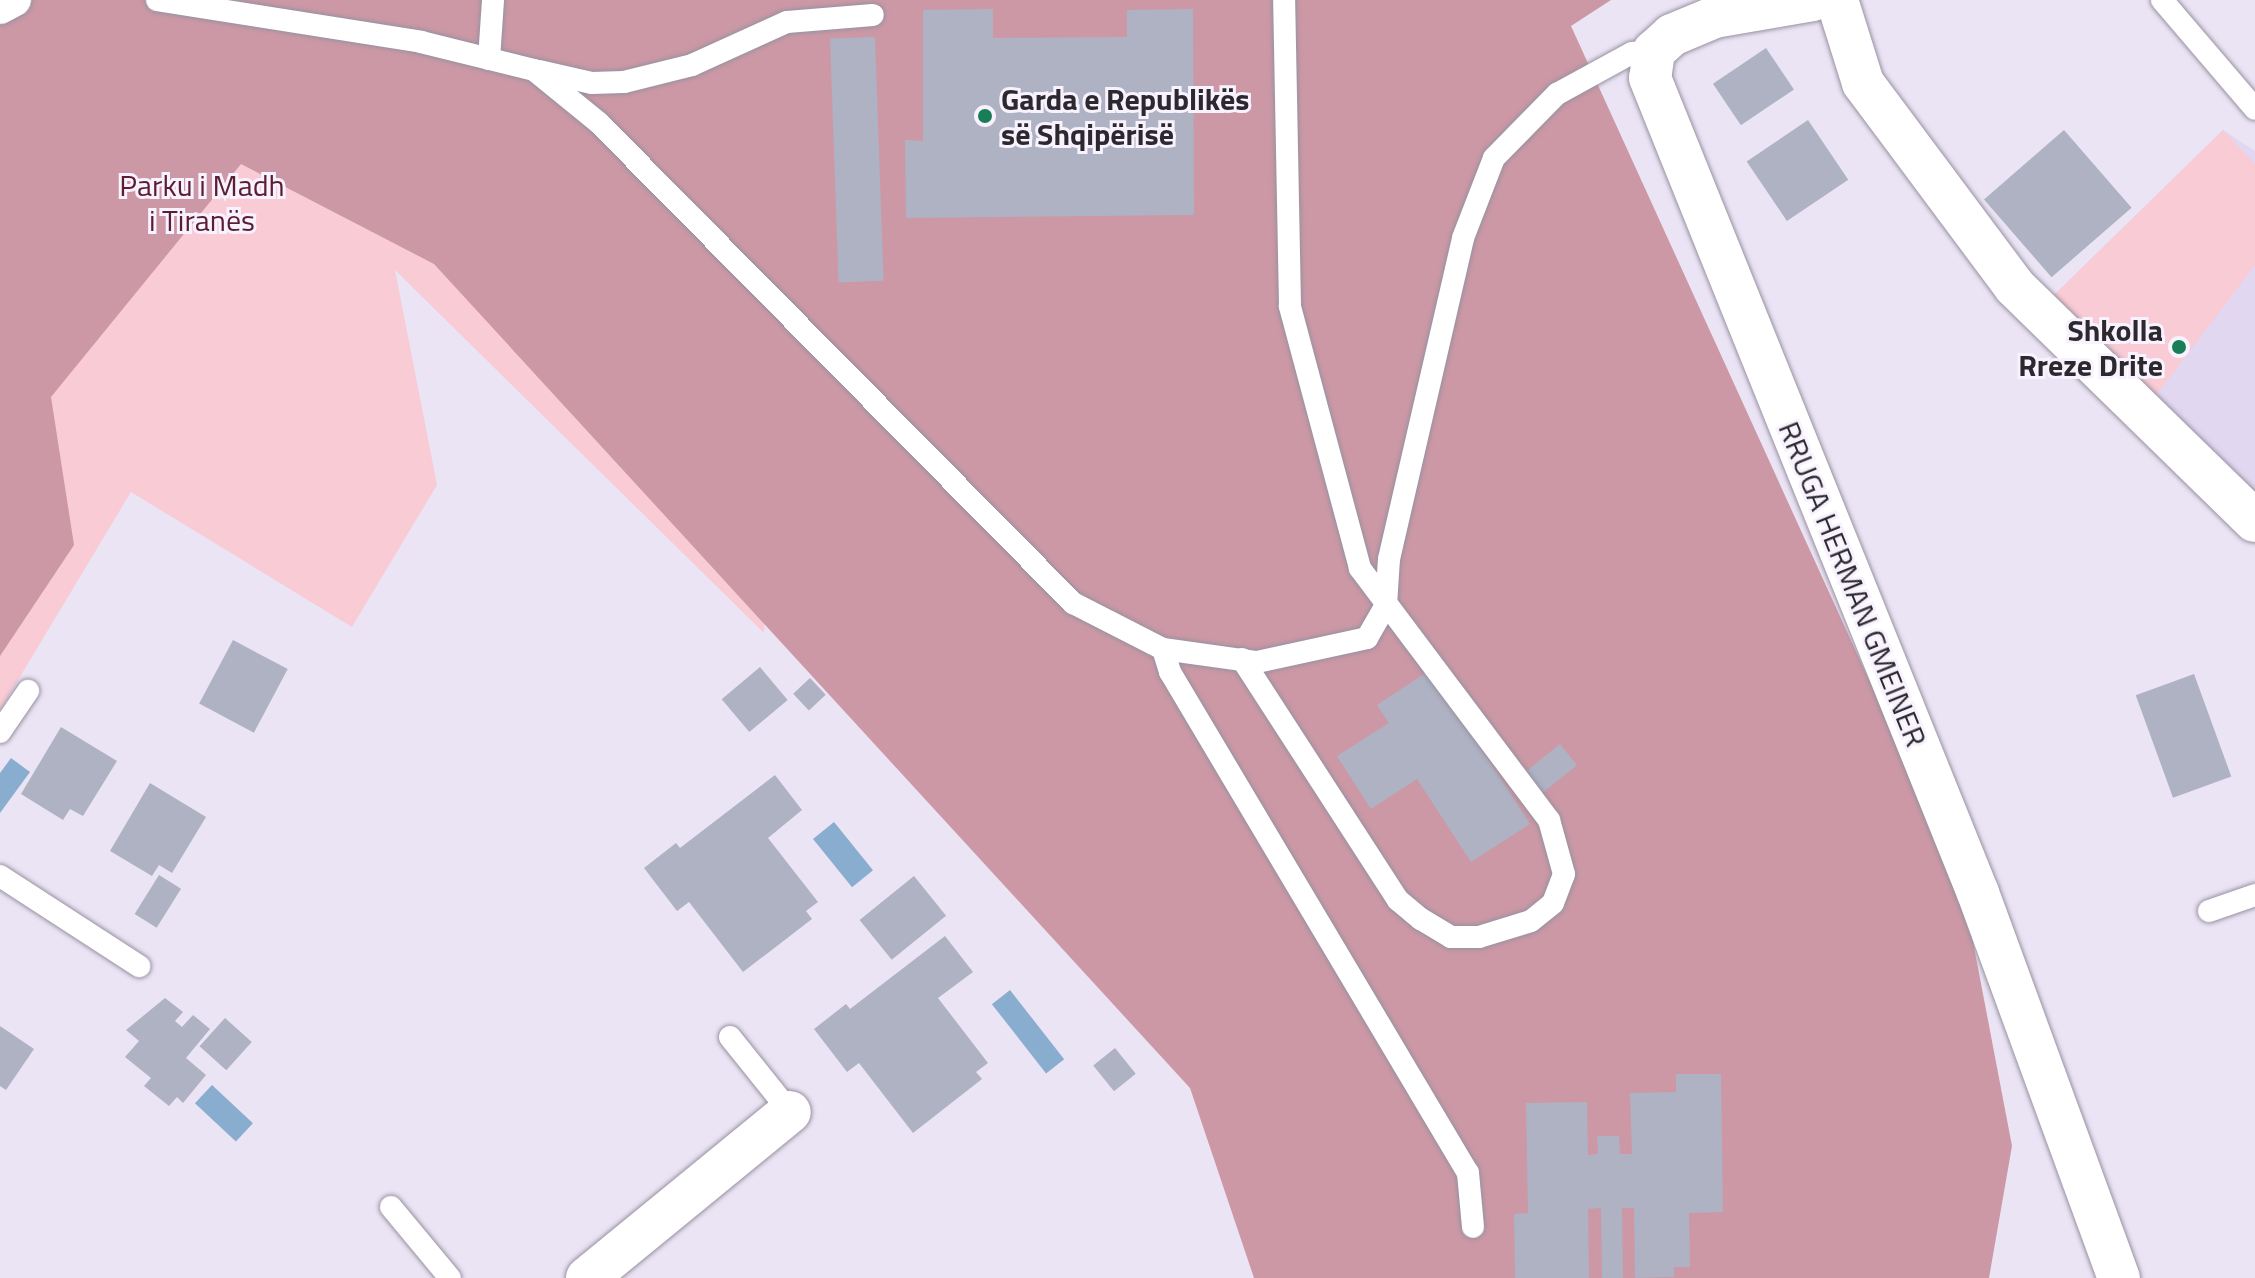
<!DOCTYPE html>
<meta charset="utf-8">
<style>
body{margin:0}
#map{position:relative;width:2255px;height:1278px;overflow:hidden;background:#ebe4f5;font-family:"Titillium Web",sans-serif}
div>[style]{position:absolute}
.built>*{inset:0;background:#e2d7f0}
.green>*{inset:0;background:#f8cbd5}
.forest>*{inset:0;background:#cc98a5}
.water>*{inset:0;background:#89adcf;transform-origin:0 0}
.building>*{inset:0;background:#aeb2c3;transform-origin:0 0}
.roads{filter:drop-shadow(0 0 2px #9891a1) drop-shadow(0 0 2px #9891a1)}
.service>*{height:22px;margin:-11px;padding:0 11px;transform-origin:11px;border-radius:11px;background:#fff}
.pedestrian>*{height:32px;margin:-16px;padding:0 16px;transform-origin:16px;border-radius:16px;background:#fff}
.minor>*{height:42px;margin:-21px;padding:0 21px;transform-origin:21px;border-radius:21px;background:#fff}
.dots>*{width:22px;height:22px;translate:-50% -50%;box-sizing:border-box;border:4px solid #f7f2fd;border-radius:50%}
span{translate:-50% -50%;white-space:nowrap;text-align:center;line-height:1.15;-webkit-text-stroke:6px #f7f2fd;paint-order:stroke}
.poi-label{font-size:30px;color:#2b282e;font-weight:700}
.left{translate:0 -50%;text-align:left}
.right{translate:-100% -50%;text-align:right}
.park-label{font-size:30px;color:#5b1d32}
.street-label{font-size:30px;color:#2b282e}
</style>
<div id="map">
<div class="built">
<i style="clip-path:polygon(2223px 130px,2255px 151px,2255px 492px,2053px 296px)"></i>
</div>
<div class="green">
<i style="clip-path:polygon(0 0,796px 0,764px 633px,395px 270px,437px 485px,352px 627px,131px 492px,0 710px)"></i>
<i style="clip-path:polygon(2223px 130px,2255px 164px,2255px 265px,2154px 398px,2053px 296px)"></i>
</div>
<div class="forest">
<i style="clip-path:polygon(0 0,1611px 0,1571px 26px,1962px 884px,2012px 1146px,1989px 1278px,1254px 1278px,1190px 1088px,434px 264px,241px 164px,51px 397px,74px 545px,0 656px)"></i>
</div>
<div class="water">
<i style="clip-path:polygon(11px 758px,30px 772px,0 813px,0 773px)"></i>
<i style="left:834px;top:822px;width:62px;height:27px;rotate:51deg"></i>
<i style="left:1010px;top:990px;width:88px;height:23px;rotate:52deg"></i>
<i style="left:212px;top:1085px;width:56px;height:25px;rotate:43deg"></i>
</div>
<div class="building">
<i style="clip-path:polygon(993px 9px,993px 38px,1127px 37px,1127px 10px,1193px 9px,1194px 215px,906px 218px,905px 140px,923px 141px,923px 10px)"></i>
<i style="left:875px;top:37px;width:244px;height:45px;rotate:88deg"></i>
<i style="left:1766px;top:48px;width:50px;height:64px;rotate:56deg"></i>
<i style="left:1808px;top:120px;width:72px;height:74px;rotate:56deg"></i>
<i style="left:2064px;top:130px;width:103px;height:106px;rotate:49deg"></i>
<i style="left:233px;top:640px;width:62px;height:72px;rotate:28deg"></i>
<i style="left:760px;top:667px;width:43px;height:50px;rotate:50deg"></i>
<i style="clip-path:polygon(1430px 670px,1530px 824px,1471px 862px,1417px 779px,1371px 809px,1337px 756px,1389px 723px,1377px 705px)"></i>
<i style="left:2194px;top:674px;width:109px;height:62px;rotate:70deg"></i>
<i style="left:810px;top:678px;width:23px;height:23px;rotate:47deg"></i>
<i style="clip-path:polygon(61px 727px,117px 761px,83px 816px,70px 809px,63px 820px,21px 794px)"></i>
<i style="left:1560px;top:744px;width:27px;height:46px;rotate:51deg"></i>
<i style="clip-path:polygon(775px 775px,802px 810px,768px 838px,818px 902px,806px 911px,812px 919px,743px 972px,689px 902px,677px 911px,644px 868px,676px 843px,680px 848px)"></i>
<i style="clip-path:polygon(150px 783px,206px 817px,172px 873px,159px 865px,152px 876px,110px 851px)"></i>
<i style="left:159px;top:875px;width:26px;height:46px;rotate:32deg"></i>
<i style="left:914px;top:876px;width:51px;height:70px;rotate:51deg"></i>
<i style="clip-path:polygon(945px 936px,973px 972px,938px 998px,988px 1063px,976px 1072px,982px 1079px,913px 1133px,859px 1063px,847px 1072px,814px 1029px,846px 1004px,850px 1009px)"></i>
<i style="clip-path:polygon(165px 998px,183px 1012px,175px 1021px,182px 1027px,193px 1015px,210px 1029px,186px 1058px,206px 1075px,183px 1103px,177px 1097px,169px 1106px,144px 1086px,151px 1078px,125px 1057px,139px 1041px,126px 1030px)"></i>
<i style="left:225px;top:1018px;width:36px;height:38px;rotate:42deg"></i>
<i style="clip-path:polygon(0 1026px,34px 1049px,6px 1090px,0 1086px)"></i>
<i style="left:1115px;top:1048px;width:33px;height:28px;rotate:51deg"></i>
<i style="clip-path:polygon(1676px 1074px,1721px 1074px,1723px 1212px,1689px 1213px,1690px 1267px,1674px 1267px,1674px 1277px,1635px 1278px,1634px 1208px,1622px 1208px,1623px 1278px,1602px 1278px,1601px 1208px,1588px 1209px,1589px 1278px,1515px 1278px,1514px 1214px,1528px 1213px,1526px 1103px,1587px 1102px,1588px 1155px,1598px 1154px,1597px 1136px,1619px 1136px,1620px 1154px,1632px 1154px,1630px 1093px,1676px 1092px)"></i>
</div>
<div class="roads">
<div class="service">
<i style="left:157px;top:0;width:267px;rotate:9deg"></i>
<i style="left:421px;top:42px;width:116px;rotate:13.9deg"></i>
<i style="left:534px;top:70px;width:84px;rotate:39.2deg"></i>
<i style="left:599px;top:123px;width:675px;rotate:45.36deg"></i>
<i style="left:1073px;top:603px;width:101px;rotate:27.1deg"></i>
<i style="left:1163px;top:649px;width:95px;rotate:7.9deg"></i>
<i style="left:1257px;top:662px;width:113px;rotate:-12.3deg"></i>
<i style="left:1367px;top:638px;width:38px;rotate:-60deg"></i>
<i style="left:1386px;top:605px;width:46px;rotate:-86.3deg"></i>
<i style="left:1389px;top:559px;width:329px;rotate:-77deg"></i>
<i style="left:1463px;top:238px;width:86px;rotate:-68.8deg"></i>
<i style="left:1494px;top:158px;width:90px;rotate:-45.5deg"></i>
<i style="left:1557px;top:94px;width:85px;rotate:-28.7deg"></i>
<i style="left:1632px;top:53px;width:22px;rotate:-5deg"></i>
<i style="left:2162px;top:0;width:143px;rotate:49.5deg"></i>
<i style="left:489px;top:59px;width:59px;rotate:-86.1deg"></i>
<i style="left:539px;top:71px;width:54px;rotate:12.8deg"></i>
<i style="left:592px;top:83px;width:32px;rotate:-2deg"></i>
<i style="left:624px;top:82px;width:70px;rotate:-14deg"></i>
<i style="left:692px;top:65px;width:104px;rotate:-24.4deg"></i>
<i style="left:787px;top:22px;width:86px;rotate:-4.7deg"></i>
<i style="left:1163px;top:649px;width:24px;rotate:73deg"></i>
<i style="left:1170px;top:672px;width:583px;rotate:59.26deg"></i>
<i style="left:1468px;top:1173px;width:54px;rotate:84.7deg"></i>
<i style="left:1242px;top:659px;width:287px;rotate:57.1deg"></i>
<i style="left:1398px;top:900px;width:30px;rotate:40deg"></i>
<i style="left:1421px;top:919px;width:35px;rotate:31deg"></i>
<i style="left:1451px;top:937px;width:28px"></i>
<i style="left:1479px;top:937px;width:54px;rotate:-17.1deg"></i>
<i style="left:1531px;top:921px;width:28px;rotate:-39deg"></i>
<i style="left:1553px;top:903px;width:31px;rotate:-69deg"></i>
<i style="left:1564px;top:874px;width:56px;rotate:-105.5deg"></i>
<i style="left:1549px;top:820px;width:315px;rotate:-126.9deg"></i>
<i style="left:1360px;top:568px;width:271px;rotate:-105deg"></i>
<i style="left:1290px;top:306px;width:306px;rotate:-91.1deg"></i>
<i style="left:0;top:732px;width:50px;rotate:-55.7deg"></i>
<i style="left:0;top:876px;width:166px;rotate:32.9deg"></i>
<i style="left:2209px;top:911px;width:49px;rotate:-19.2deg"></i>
<i style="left:730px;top:1037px;width:96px;rotate:51.3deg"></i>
<i style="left:391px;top:1207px;width:92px;rotate:50.3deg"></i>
</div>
<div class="pedestrian">
<i style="left:0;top:8px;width:17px;rotate:-28deg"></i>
</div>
<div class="minor">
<i style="left:1813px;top:0;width:99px;rotate:170.2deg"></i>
<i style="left:1715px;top:17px;width:47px;rotate:157.3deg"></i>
<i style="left:1672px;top:35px;width:24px;rotate:138deg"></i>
<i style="left:1654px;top:51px;width:27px;rotate:98deg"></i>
<i style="left:1650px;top:78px;width:879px;rotate:68.08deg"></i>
<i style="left:1978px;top:893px;width:410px;rotate:69.9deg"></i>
<i style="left:1837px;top:0;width:87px;rotate:72.6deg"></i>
<i style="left:1863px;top:83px;width:254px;rotate:53.3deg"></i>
<i style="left:2015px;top:287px;width:335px;rotate:44.3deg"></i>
<i style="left:587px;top:1278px;width:262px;rotate:-39.3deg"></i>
</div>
</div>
<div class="dots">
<i style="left:985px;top:116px;background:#197d55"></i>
<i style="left:2179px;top:347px;background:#197d55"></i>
</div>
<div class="poi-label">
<span class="left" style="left:1001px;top:116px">Garda e Republikës<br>së Shqipërisë</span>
<span class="right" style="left:2163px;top:347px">Shkolla<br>Rreze Drite</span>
</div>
<div class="park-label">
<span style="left:202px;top:202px">Parku i Madh<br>i Tiranës</span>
</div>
<div class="street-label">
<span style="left:1853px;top:584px;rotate:68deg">RRUGA HERMAN GMEINER</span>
</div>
</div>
